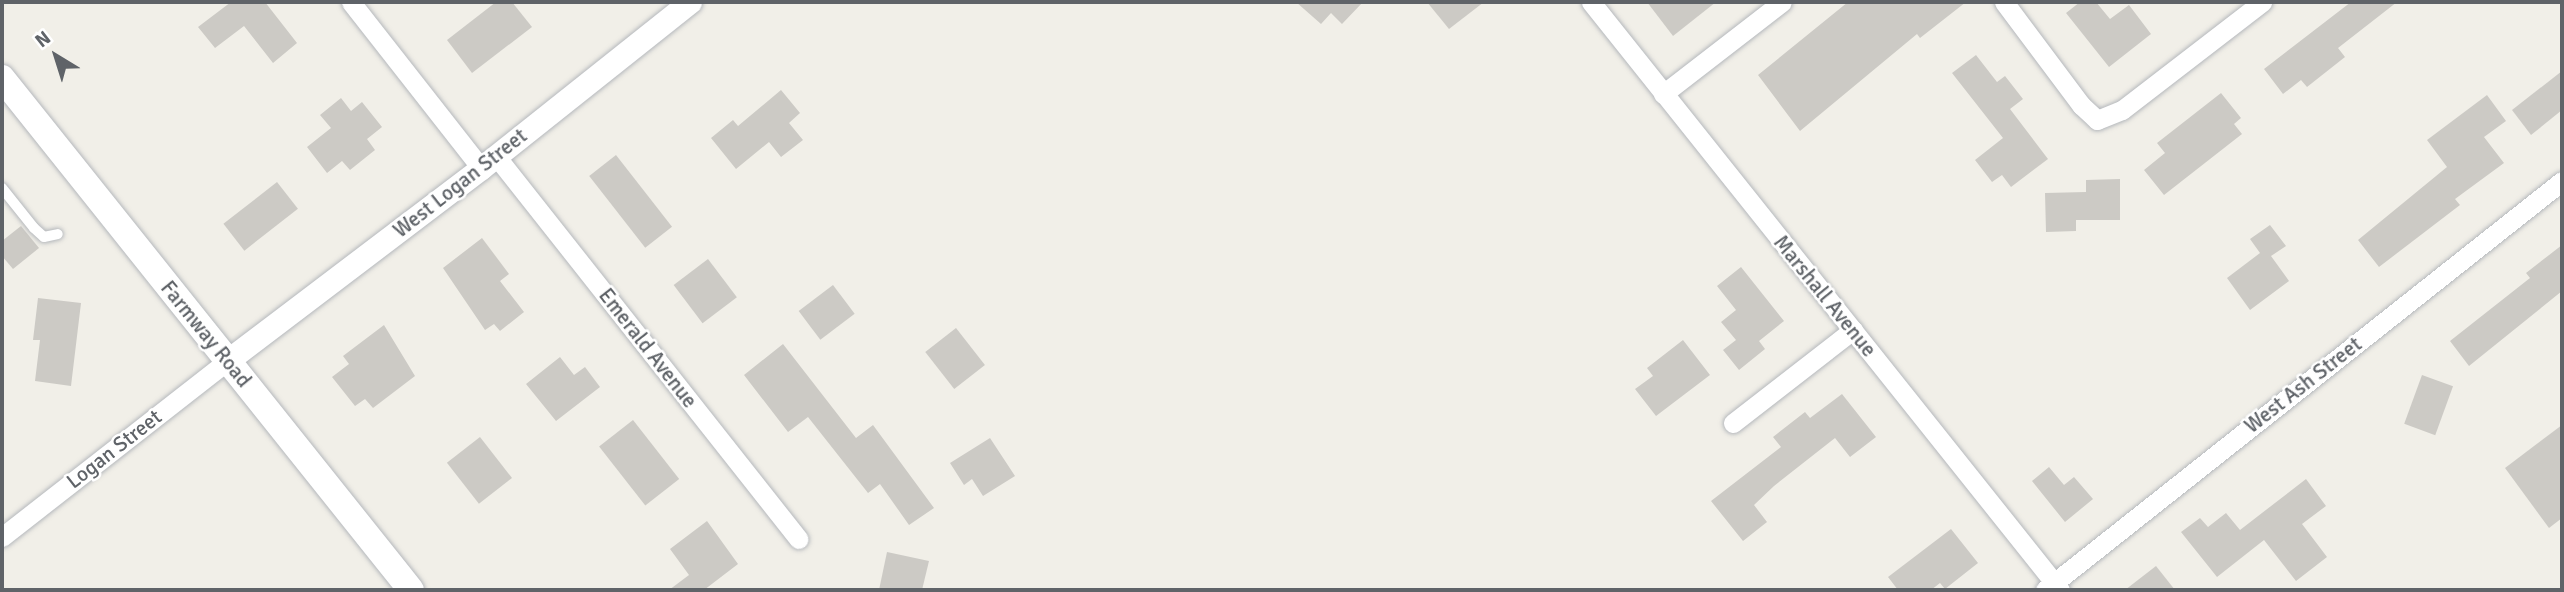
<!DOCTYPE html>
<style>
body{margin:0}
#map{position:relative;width:2564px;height:592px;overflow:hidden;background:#f1efe8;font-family:Signika,sans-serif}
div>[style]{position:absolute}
.building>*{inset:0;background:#cccac5;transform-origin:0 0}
.roads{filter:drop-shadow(0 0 2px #b5b8bc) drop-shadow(0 0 2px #b5b8bc)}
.service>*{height:10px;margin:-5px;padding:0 5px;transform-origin:5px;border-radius:5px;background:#fff}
.minor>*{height:19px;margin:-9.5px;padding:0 9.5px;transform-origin:9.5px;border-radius:9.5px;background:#fff}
.tertiary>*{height:23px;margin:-11.5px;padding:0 11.5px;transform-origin:11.5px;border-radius:11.5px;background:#fff}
.secondary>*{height:26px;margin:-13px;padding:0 13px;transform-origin:13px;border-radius:13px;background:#fff}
span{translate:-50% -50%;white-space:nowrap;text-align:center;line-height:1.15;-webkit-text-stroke:5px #fff;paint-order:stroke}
.street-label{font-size:21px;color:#5f6368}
.frame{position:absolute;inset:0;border:4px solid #5f6368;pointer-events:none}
.north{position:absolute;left:21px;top:21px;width:70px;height:70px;-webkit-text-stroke:5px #fff;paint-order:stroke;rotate:322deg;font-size:19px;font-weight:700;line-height:28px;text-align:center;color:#5f6368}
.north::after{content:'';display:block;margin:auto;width:24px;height:32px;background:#5f6368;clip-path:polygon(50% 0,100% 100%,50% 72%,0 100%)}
</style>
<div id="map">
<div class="building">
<i style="clip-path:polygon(231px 2px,265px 2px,297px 43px,273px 63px,244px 26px,215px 48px,198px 27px)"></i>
<i style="clip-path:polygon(496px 2px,512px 2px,532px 27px,472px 73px,447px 40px)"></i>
<i style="clip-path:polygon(1296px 2px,1363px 2px,1342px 24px,1331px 13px,1321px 24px)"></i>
<i style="clip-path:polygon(1427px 2px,1484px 2px,1449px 29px)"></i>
<i style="clip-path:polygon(1647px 2px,1716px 2px,1673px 36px)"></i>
<i style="clip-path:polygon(1848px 2px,1966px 2px,1920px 38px,1917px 34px,1800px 131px,1758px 75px)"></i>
<i style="clip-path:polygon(2080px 2px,2096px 2px,2110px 19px,2129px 5px,2151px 34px,2109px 67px,2066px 13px)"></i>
<i style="clip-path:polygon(2351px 2px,2397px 2px,2338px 48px,2345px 57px,2307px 87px,2301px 80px,2283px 94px,2264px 69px)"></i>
<i style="clip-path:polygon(1976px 55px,1997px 82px,2005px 76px,2023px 99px,2010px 109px,2048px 159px,2011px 187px,2002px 175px,1992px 182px,1975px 160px,2003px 138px,1952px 73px)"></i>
<i style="clip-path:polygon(2562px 71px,2562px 110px,2531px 135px,2512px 110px)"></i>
<i style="clip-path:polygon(781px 90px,800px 113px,789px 123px,803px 140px,781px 157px,769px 142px,736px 169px,711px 138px,733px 120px,738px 126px)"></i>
<i style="clip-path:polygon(2221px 93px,2241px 118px,2234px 124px,2242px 134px,2164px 195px,2144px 170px,2165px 153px,2157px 143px)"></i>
<i style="clip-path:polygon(2487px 95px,2506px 121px,2484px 137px,2504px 163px,2455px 199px,2460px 205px,2379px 267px,2358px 240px,2447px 167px,2427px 140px)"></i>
<i style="clip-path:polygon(341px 98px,351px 111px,362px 102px,382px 127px,367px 139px,375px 150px,350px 170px,342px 161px,327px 173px,307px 147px,331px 128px,320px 115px)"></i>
<i style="left:616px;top:155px;width:91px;height:34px;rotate:52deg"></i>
<i style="clip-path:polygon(2120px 179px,2120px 220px,2076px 220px,2076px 231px,2046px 232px,2045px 193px,2086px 192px,2086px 180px)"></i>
<i style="left:277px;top:182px;width:34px;height:68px;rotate:52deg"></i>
<i style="clip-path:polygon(2270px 225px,2286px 246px,2271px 256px,2289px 281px,2250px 310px,2227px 278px,2260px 253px,2250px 239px)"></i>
<i style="clip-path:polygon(21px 226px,39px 248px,13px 269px,2px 256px,2px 241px)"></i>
<i style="clip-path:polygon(482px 238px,509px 274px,500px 281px,524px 312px,500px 331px,494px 324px,485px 330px,443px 268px)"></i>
<i style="clip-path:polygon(2562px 245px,2562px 291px,2469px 366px,2450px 341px,2530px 278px,2526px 273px)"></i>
<i style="left:708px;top:259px;width:48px;height:43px;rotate:53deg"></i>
<i style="clip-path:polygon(1741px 267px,1784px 321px,1759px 341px,1765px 349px,1739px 370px,1723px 350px,1736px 340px,1721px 322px,1736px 310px,1717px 286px)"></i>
<i style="left:833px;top:285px;width:36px;height:43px;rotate:53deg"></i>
<i style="clip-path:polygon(38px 298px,81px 303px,71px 386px,35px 381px,40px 340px,33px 340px)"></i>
<i style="clip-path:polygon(384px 325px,415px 376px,373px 408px,365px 399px,355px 406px,332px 377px,349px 364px,343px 356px)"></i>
<i style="left:956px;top:328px;width:47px;height:39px;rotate:52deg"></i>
<i style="clip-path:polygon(1683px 340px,1710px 375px,1656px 416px,1635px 389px,1653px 376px,1647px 368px)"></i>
<i style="clip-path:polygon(783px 344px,856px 438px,873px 425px,934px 508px,909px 525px,880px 484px,868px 493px,808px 417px,788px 432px,744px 375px)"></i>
<i style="clip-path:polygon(560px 357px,574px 375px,585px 367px,600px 387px,556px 421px,526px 384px)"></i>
<i style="left:2422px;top:375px;width:33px;height:52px;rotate:20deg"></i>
<i style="clip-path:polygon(1842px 394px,1876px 437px,1850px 457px,1835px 438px,1774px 486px,1754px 505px,1767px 522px,1743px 541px,1711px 501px,1781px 447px,1773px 437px,1805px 412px,1810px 418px)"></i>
<i style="left:633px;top:420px;width:75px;height:43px;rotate:52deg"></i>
<i style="clip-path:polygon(2562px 425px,2562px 518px,2549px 528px,2505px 468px)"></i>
<i style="left:480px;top:437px;width:52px;height:42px;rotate:52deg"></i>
<i style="clip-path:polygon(990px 438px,1015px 476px,983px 496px,972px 479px,964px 485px,950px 463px)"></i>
<i style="clip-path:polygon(2049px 467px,2064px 485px,2074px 477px,2093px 499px,2065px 522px,2032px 481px)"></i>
<i style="clip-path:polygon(2306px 479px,2326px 506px,2302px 524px,2327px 557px,2296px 581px,2264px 540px,2217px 577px,2181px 532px,2200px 518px,2208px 527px,2226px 513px,2240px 530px)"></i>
<i style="clip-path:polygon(707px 521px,738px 564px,704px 590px,669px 590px,689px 575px,670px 549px)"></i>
<i style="clip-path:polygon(1951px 529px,1978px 563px,1945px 589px,1940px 583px,1931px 590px,1898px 590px,1888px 577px)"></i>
<i style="clip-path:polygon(887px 552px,929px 561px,922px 590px,879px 590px)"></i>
<i style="clip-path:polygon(2156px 566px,2175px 590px,2125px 590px)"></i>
</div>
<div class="roads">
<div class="service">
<i style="left:2px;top:188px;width:51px;rotate:51.3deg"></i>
<i style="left:34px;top:228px;width:13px;rotate:42deg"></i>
<i style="left:44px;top:237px;width:14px;rotate:-12deg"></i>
</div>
<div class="minor">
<i style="left:351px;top:2px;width:211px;rotate:51.9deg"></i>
<i style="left:1591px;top:2px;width:752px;rotate:51.42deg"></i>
<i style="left:2004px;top:2px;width:129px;rotate:53.2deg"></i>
<i style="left:2081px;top:105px;width:22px;rotate:43deg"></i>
<i style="left:2097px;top:120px;width:27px;rotate:-22deg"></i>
<i style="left:2122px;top:110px;width:177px;rotate:-37.6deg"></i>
<i style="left:1663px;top:94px;width:150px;rotate:-37.7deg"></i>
<i style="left:496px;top:156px;width:488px;rotate:51.7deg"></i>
<i style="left:1733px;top:423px;width:152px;rotate:-37.8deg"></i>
<i style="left:2px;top:537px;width:286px;rotate:-38deg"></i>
<i style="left:2045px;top:590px;width:659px;rotate:-38.35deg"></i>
</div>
<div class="tertiary">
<i style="left:227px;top:361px;width:319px;rotate:-37.2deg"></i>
<i style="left:481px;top:168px;width:267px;rotate:-38.5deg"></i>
</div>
<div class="secondary">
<i style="left:2px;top:78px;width:655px;rotate:51.38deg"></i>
</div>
</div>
<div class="street-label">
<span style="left:460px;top:183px;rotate:-38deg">West Logan Street</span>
<span style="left:1825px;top:296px;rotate:51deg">Marshall Avenue</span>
<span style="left:206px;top:334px;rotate:51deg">Farmway Road</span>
<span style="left:648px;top:348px;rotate:52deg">Emerald Avenue</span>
<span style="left:2303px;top:385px;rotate:-38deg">West Ash Street</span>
<span style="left:114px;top:449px;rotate:-38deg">Logan Street</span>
</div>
<div class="frame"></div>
<div class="north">N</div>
</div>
